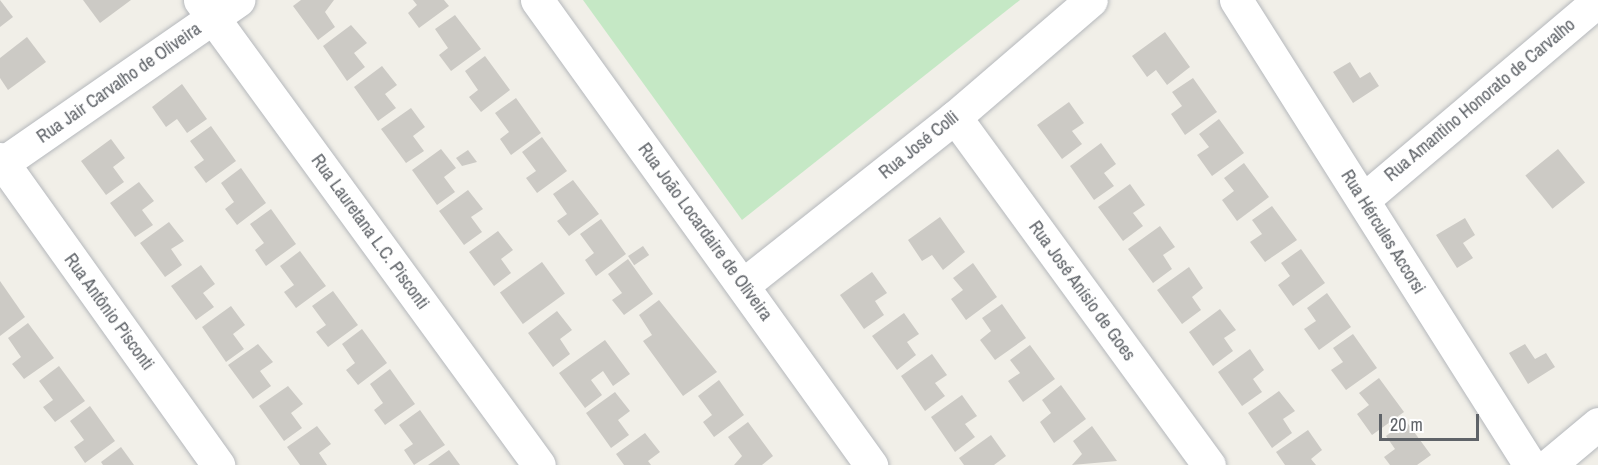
<!DOCTYPE html>
<meta charset="utf-8">
<style>
body{margin:0}
#map{position:relative;width:1598px;height:465px;overflow:hidden;background:#f1efe8;font-family:"Archivo Narrow",sans-serif}
div>[style]{position:absolute}
.green>*{inset:0;background:#c5e8c5}
.building>*{inset:0;background:#cccac5;transform-origin:0 0}
.roads{filter:drop-shadow(0 0 2px #b5b8bc) drop-shadow(0 0 2px #b5b8bc)}
.minor>*{height:33px;margin:-16.5px;padding:0 16.5px;transform-origin:16.5px;border-radius:16.5px;background:#fff}
span{translate:-50% -50%;white-space:nowrap;text-align:center;line-height:1.15;-webkit-text-stroke:6px #fff;paint-order:stroke}
.street-label{font-size:18px;color:#5f6368}
.scale{position:absolute;left:1379px;top:414px;width:100px;height:27px;box-sizing:border-box;border:3px solid #5f6368;border-top:0;padding-left:8px;font-size:18px;line-height:21px;white-space:nowrap;color:#5f6368;-webkit-text-stroke:4px #fff;paint-order:stroke}
</style>
<div id="map">
<div class="green">
<i style="clip-path:polygon(583px 0,1020px 0,742px 220px)"></i>
</div>
<div class="building">
<i style="clip-path:polygon(0 0,13px 17px,0 27px)"></i>
<i style="clip-path:polygon(83px 0,131px 0,100px 23px)"></i>
<i style="clip-path:polygon(301px 0,334px 0,325px 12px,335px 27px,318px 40px,293px 6px)"></i>
<i style="clip-path:polygon(413px 0,444px 0,449px 6px,419px 28px,408px 13px,417px 5px)"></i>
<i style="clip-path:polygon(455px 15px,481px 49px,451px 71px,439px 55px,448px 48px,435px 29px)"></i>
<i style="clip-path:polygon(351px 25px,367px 43px,354px 53px,365px 67px,347px 81px,323px 46px)"></i>
<i style="clip-path:polygon(1165px 32px,1190px 67px,1167px 85px,1156px 70px,1147px 77px,1132px 56px)"></i>
<i style="clip-path:polygon(27px 37px,46px 62px,8px 90px,0 78px,0 58px)"></i>
<i style="clip-path:polygon(485px 56px,510px 90px,481px 112px,469px 97px,478px 90px,465px 71px)"></i>
<i style="clip-path:polygon(1350px 62px,1360px 78px,1370px 72px,1379px 86px,1353px 103px,1333px 72px)"></i>
<i style="clip-path:polygon(382px 66px,397px 85px,385px 94px,396px 108px,378px 121px,354px 87px)"></i>
<i style="clip-path:polygon(1193px 78px,1217px 112px,1185px 135px,1171px 114px,1182px 106px,1172px 92px)"></i>
<i style="clip-path:polygon(182px 84px,207px 119px,187px 133px,177px 119px,166px 127px,152px 107px)"></i>
<i style="clip-path:polygon(516px 98px,541px 133px,511px 155px,500px 139px,509px 132px,495px 113px)"></i>
<i style="clip-path:polygon(1069px 102px,1084px 123px,1072px 131px,1082px 144px,1062px 159px,1037px 125px)"></i>
<i style="clip-path:polygon(411px 108px,425px 127px,413px 136px,424px 151px,406px 163px,381px 129px)"></i>
<i style="clip-path:polygon(1219px 119px,1244px 153px,1212px 176px,1197px 155px,1209px 147px,1199px 134px)"></i>
<i style="clip-path:polygon(211px 126px,236px 161px,206px 183px,194px 167px,204px 160px,190px 141px)"></i>
<i style="clip-path:polygon(542px 137px,567px 171px,537px 193px,526px 178px,536px 171px,522px 152px)"></i>
<i style="clip-path:polygon(111px 139px,125px 158px,113px 167px,124px 182px,106px 195px,81px 161px)"></i>
<i style="clip-path:polygon(1101px 143px,1116px 164px,1104px 173px,1114px 186px,1094px 200px,1070px 166px)"></i>
<i style="clip-path:polygon(441px 149px,456px 168px,444px 177px,455px 192px,437px 205px,412px 170px)"></i>
<i style="left:1558px;top:149px;width:43px;height:42px;rotate:51deg"></i>
<i style="clip-path:polygon(468px 150px,477px 162px,462px 166px,456px 158px)"></i>
<i style="clip-path:polygon(1244px 163px,1269px 197px,1237px 221px,1222px 200px,1234px 191px,1224px 178px)"></i>
<i style="clip-path:polygon(241px 168px,266px 203px,237px 225px,225px 209px,234px 202px,221px 183px)"></i>
<i style="clip-path:polygon(573px 180px,599px 214px,569px 236px,557px 221px,567px 214px,553px 194px)"></i>
<i style="clip-path:polygon(139px 182px,154px 201px,142px 210px,153px 225px,135px 237px,110px 203px)"></i>
<i style="clip-path:polygon(1130px 184px,1145px 205px,1133px 213px,1143px 226px,1123px 241px,1098px 207px)"></i>
<i style="clip-path:polygon(468px 190px,483px 209px,471px 217px,482px 232px,464px 245px,439px 211px)"></i>
<i style="clip-path:polygon(1272px 206px,1297px 240px,1265px 262px,1250px 242px,1262px 234px,1252px 220px)"></i>
<i style="clip-path:polygon(271px 209px,296px 244px,266px 266px,255px 250px,264px 243px,250px 224px)"></i>
<i style="clip-path:polygon(940px 217px,965px 252px,943px 270px,932px 255px,922px 261px,908px 240px)"></i>
<i style="clip-path:polygon(1465px 218px,1475px 235px,1463px 243px,1473px 258px,1457px 268px,1436px 235px)"></i>
<i style="clip-path:polygon(601px 219px,626px 254px,596px 276px,585px 260px,594px 253px,580px 234px)"></i>
<i style="clip-path:polygon(169px 222px,184px 241px,171px 249px,182px 265px,165px 277px,140px 243px)"></i>
<i style="clip-path:polygon(1160px 226px,1175px 247px,1163px 255px,1172px 269px,1153px 283px,1128px 249px)"></i>
<i style="clip-path:polygon(498px 231px,513px 250px,501px 259px,511px 273px,494px 286px,469px 252px)"></i>
<i style="left:643px;top:246px;width:11px;height:18px;rotate:56deg"></i>
<i style="clip-path:polygon(1301px 249px,1325px 283px,1293px 306px,1278px 285px,1290px 276px,1281px 263px)"></i>
<i style="clip-path:polygon(300px 251px,326px 286px,296px 308px,284px 292px,294px 285px,280px 266px)"></i>
<i style="clip-path:polygon(628px 259px,653px 294px,624px 315px,612px 300px,622px 293px,608px 274px)"></i>
<i style="left:542px;top:262px;width:39px;height:52px;rotate:54deg"></i>
<i style="clip-path:polygon(973px 263px,997px 297px,966px 320px,951px 299px,963px 290px,953px 278px)"></i>
<i style="clip-path:polygon(201px 265px,215px 284px,203px 293px,214px 307px,196px 320px,171px 286px)"></i>
<i style="clip-path:polygon(1189px 267px,1203px 288px,1192px 297px,1201px 310px,1182px 324px,1157px 290px)"></i>
<i style="clip-path:polygon(872px 272px,887px 293px,875px 301px,884px 315px,864px 329px,840px 295px)"></i>
<i style="clip-path:polygon(0 281px,25px 317px,0 336px)"></i>
<i style="clip-path:polygon(333px 291px,358px 325px,328px 347px,316px 332px,326px 325px,312px 306px)"></i>
<i style="clip-path:polygon(1327px 293px,1351px 327px,1319px 350px,1304px 329px,1316px 321px,1307px 308px)"></i>
<i style="clip-path:polygon(659px 300px,717px 372px,683px 396px,643px 341px,652px 335px,639px 315px)"></i>
<i style="clip-path:polygon(1002px 304px,1026px 338px,995px 360px,980px 340px,991px 331px,982px 318px)"></i>
<i style="clip-path:polygon(231px 306px,245px 325px,233px 334px,244px 349px,226px 362px,202px 327px)"></i>
<i style="clip-path:polygon(1220px 309px,1236px 330px,1224px 338px,1233px 351px,1213px 366px,1189px 332px)"></i>
<i style="clip-path:polygon(557px 311px,572px 330px,560px 339px,570px 354px,553px 367px,528px 333px)"></i>
<i style="clip-path:polygon(904px 313px,919px 334px,907px 342px,916px 355px,897px 370px,872px 336px)"></i>
<i style="clip-path:polygon(28px 323px,54px 358px,24px 379px,12px 364px,21px 357px,8px 338px)"></i>
<i style="clip-path:polygon(362px 329px,387px 363px,358px 385px,346px 370px,355px 363px,342px 344px)"></i>
<i style="clip-path:polygon(1353px 334px,1377px 368px,1346px 390px,1331px 370px,1343px 362px,1333px 348px)"></i>
<i style="clip-path:polygon(605px 340px,630px 374px,613px 386px,603px 371px,591px 380px,602px 395px,585px 408px,559px 373px)"></i>
<i style="clip-path:polygon(258px 344px,273px 362px,260px 371px,271px 386px,253px 399px,228px 365px)"></i>
<i style="clip-path:polygon(1525px 344px,1535px 359px,1546px 353px,1555px 367px,1528px 384px,1509px 353px)"></i>
<i style="clip-path:polygon(1030px 345px,1055px 379px,1023px 402px,1008px 381px,1020px 373px,1010px 360px)"></i>
<i style="clip-path:polygon(1250px 349px,1264px 370px,1253px 379px,1262px 392px,1242px 406px,1218px 372px)"></i>
<i style="clip-path:polygon(932px 354px,947px 375px,935px 383px,945px 396px,925px 411px,901px 376px)"></i>
<i style="clip-path:polygon(59px 366px,85px 401px,55px 422px,43px 407px,53px 400px,39px 381px)"></i>
<i style="clip-path:polygon(390px 369px,415px 404px,385px 425px,374px 410px,383px 403px,370px 384px)"></i>
<i style="clip-path:polygon(1379px 378px,1404px 412px,1372px 435px,1357px 414px,1369px 405px,1359px 393px)"></i>
<i style="clip-path:polygon(719px 380px,744px 415px,714px 437px,703px 422px,712px 415px,698px 396px)"></i>
<i style="clip-path:polygon(1061px 385px,1086px 419px,1054px 443px,1040px 422px,1051px 413px,1042px 400px)"></i>
<i style="clip-path:polygon(288px 386px,303px 404px,291px 413px,302px 428px,284px 441px,259px 406px)"></i>
<i style="clip-path:polygon(1279px 391px,1295px 411px,1283px 419px,1292px 433px,1272px 448px,1248px 413px)"></i>
<i style="clip-path:polygon(615px 392px,630px 411px,618px 420px,629px 435px,611px 448px,586px 413px)"></i>
<i style="clip-path:polygon(962px 395px,977px 416px,965px 424px,975px 437px,955px 452px,931px 417px)"></i>
<i style="clip-path:polygon(90px 406px,115px 441px,85px 463px,74px 447px,84px 440px,70px 421px)"></i>
<i style="clip-path:polygon(420px 410px,445px 445px,414px 465px,404px 450px,413px 444px,399px 425px)"></i>
<i style="clip-path:polygon(1406px 421px,1431px 455px,1417px 465px,1390px 465px,1384px 457px,1395px 449px,1386px 436px)"></i>
<i style="clip-path:polygon(748px 422px,773px 456px,762px 465px,734px 465px,742px 456px,728px 437px)"></i>
<i style="clip-path:polygon(317px 426px,331px 444px,319px 453px,327px 465px,300px 465px,287px 447px)"></i>
<i style="clip-path:polygon(1092px 426px,1117px 461px,1072px 465px,1082px 454px,1073px 441px)"></i>
<i style="clip-path:polygon(1308px 430px,1322px 450px,1311px 459px,1316px 465px,1285px 465px,1276px 452px)"></i>
<i style="clip-path:polygon(645px 433px,660px 452px,648px 461px,651px 465px,624px 465px,616px 454px)"></i>
<i style="clip-path:polygon(991px 435px,1006px 456px,994px 465px,964px 465px,959px 458px)"></i>
<i style="clip-path:polygon(121px 447px,134px 465px,103px 465px,101px 462px)"></i>
<i style="clip-path:polygon(449px 450px,460px 465px,428px 465px)"></i>
</div>
<div class="roads">
<div class="minor">
<i style="left:200px;top:0;width:575px;rotate:53.91deg"></i>
<i style="left:537px;top:0;width:573px;rotate:54.31deg"></i>
<i style="left:1236px;top:0;width:550px;rotate:57.7deg"></i>
<i style="left:955px;top:117px;width:431px;rotate:53.9deg"></i>
<i style="left:0;top:159px;width:376px;rotate:54.5deg"></i>
<i style="left:0;top:165px;width:290px;rotate:-34.7deg"></i>
<i style="left:1363px;top:200px;width:308px;rotate:-40.3deg"></i>
<i style="left:743px;top:285px;width:270px;rotate:-38.4deg"></i>
<i style="left:955px;top:117px;width:179px;rotate:-40.7deg"></i>
<i style="left:1549px;top:465px;width:64px;rotate:-39.9deg"></i>
</div>
</div>
<div class="street-label">
<span style="left:119px;top:83px;rotate:-35deg">Rua Jair Carvalho de Oliveira</span>
<span style="left:1480px;top:100px;rotate:-40deg">Rua Amantino Honorato de Carvalho</span>
<span style="left:919px;top:145px;rotate:-39deg">Rua José Colli</span>
<span style="left:370px;top:232px;rotate:54deg">Rua Lauretana L.C. Pisconti</span>
<span style="left:705px;top:232px;rotate:54deg">Rua João Locardaire de Oliveira</span>
<span style="left:1383px;top:232px;rotate:58deg">Rua Hércules Accorsi</span>
<span style="left:1082px;top:291px;rotate:54deg">Rua José Anísio de Goes</span>
<span style="left:109px;top:312px;rotate:54deg">Rua Antônio Pisconti</span>
</div>
<div class="scale">20 m</div>
</div>
